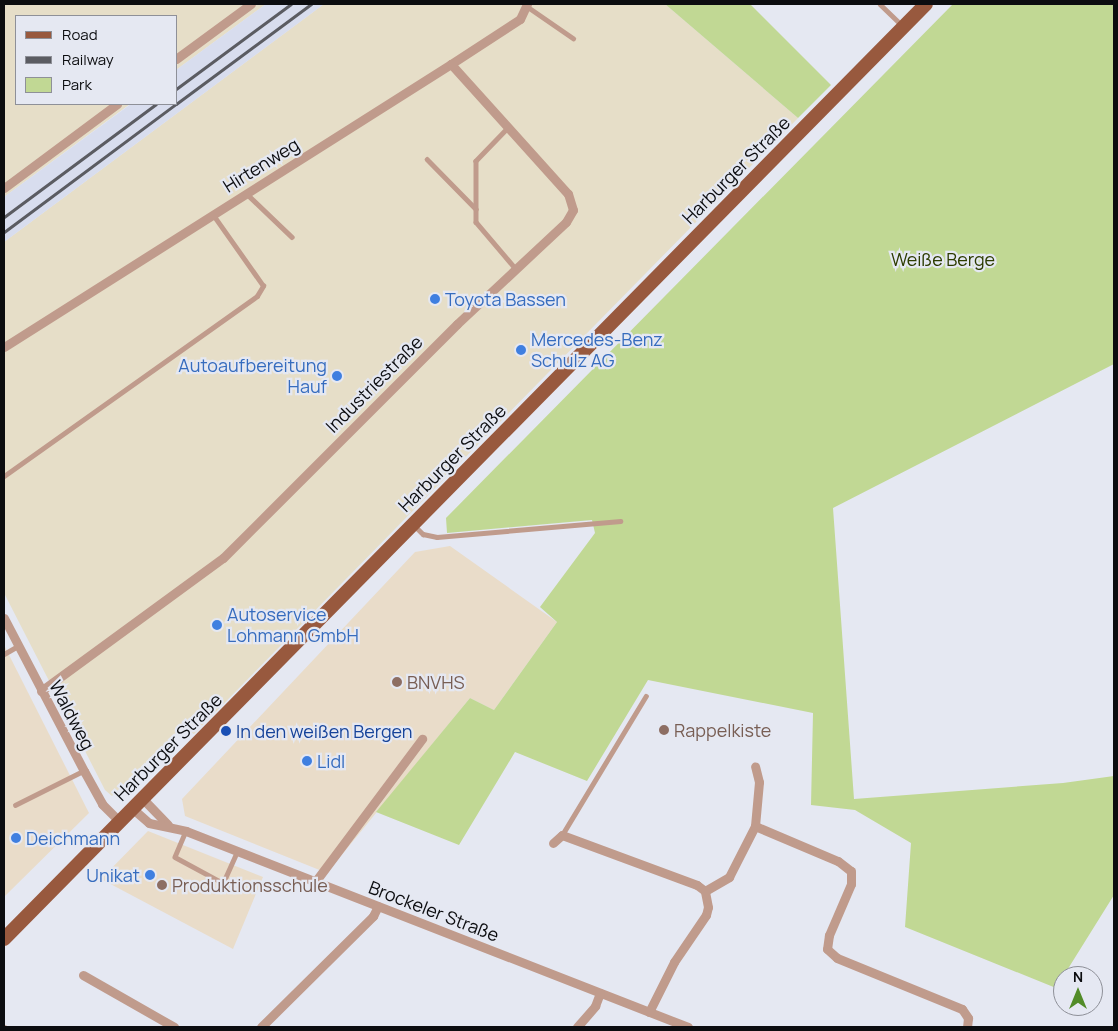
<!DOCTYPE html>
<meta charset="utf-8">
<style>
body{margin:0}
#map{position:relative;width:1118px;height:1031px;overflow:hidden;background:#e5e8f2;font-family:Manrope,sans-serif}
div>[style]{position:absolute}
.commercial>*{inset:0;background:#e9dcc9}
.industrial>*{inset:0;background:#e6dec8}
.built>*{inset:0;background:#d8ddee}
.green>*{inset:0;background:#c1d894}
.lane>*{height:4.5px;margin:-2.25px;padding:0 2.25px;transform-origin:2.25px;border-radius:2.25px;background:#c09b8c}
.street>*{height:9px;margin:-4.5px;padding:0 4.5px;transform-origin:4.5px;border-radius:4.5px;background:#c09b8c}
.primary>*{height:14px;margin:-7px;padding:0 7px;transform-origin:7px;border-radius:7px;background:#98593e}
.rail>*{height:3px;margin:-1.5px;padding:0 1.5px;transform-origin:1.5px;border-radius:1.5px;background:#5b5c62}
.dots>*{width:14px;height:14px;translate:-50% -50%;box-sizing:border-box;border:2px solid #e5e8f2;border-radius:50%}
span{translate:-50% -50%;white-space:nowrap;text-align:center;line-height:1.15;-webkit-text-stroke:4.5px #e5e8f2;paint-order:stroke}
.street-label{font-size:18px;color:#0c0d10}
.park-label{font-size:18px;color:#2d3c00}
.shop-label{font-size:18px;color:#366cbe}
.left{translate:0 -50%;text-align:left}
.right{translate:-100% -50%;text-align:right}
.education-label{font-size:18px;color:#785e54}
.transit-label{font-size:18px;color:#164399}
.frame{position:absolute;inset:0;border:5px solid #0c0d10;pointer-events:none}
.legend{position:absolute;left:15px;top:15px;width:162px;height:90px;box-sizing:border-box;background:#e5e8f2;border:1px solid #8e9098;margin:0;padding:6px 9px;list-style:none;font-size:15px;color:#0c0d10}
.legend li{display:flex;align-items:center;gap:10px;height:25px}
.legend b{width:25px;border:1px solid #8e9098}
.north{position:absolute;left:1053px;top:966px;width:50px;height:50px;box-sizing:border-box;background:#e5e8f2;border:1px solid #8e9098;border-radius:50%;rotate:0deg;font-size:14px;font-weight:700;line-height:20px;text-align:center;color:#0c0d10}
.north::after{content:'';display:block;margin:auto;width:18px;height:22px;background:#528c28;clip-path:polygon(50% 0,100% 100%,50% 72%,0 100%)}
</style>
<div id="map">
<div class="commercial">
<i style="clip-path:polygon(450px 546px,557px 622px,494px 710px,470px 698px,327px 873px,185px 816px,182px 799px,415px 552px)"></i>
<i style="clip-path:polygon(4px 645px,89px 813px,4px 897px)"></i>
<i style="clip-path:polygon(148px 831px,263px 877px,233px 949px,101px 879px)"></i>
</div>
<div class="industrial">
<i style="clip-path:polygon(4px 4px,266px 4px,176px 70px,176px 16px,16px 16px,16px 104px,130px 104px,4px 197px)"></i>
<i style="clip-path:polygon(324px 4px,665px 4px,798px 118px,194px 734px,182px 727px,112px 796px,105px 790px,4px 593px,4px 242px)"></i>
</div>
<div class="built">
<i style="clip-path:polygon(266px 4px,324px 4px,4px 242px,4px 197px,131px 104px,176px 104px,176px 70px)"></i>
</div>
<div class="green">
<i style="clip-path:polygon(665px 4px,750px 4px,831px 85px,798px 118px)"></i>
<i style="clip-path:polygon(953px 4px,1114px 4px,1114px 364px,833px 508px,854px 799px,1063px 783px,1114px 776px,1114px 895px,1056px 988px,905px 927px,911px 843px,855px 810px,811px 805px,813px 713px,648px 680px,587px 781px,515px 752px,459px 845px,376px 812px,470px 698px,494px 710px,557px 622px,540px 607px,595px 533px,592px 520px,447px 533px,446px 518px)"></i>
</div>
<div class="lane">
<i style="left:880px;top:4px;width:32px;rotate:44deg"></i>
<i style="left:528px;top:7px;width:55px;rotate:34.6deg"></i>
<i style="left:508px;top:128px;width:46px;rotate:134.1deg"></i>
<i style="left:476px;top:161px;width:61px;rotate:90deg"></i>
<i style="left:476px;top:222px;width:62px;rotate:49.6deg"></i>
<i style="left:427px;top:159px;width:70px;rotate:45.6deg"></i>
<i style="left:247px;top:194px;width:62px;rotate:43.7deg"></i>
<i style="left:4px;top:476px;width:310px;rotate:-35.4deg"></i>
<i style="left:257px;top:296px;width:12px;rotate:-59deg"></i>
<i style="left:263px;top:286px;width:87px;rotate:-125.2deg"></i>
<i style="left:414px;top:525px;width:13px;rotate:45deg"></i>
<i style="left:423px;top:534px;width:14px;rotate:12deg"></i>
<i style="left:437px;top:537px;width:184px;rotate:-5deg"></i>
<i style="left:4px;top:654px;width:16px;rotate:-30deg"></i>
<i style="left:15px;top:805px;width:76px;rotate:-26.6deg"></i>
<i style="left:186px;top:831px;width:28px;rotate:113deg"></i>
<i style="left:175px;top:857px;width:55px;rotate:28.4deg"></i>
<i style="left:223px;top:883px;width:35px;rotate:-66deg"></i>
<i style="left:562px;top:835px;width:162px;rotate:-58.9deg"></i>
<i style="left:4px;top:1027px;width:1px"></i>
</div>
<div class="street">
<i style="left:176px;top:59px;width:93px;rotate:-36.3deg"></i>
<i style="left:4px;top:188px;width:141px;rotate:-36.6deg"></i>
<i style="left:4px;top:347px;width:529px;rotate:-32.34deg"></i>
<i style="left:451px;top:64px;width:82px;rotate:-33.1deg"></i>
<i style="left:520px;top:19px;width:17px;rotate:-65deg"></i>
<i style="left:4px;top:618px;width:173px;rotate:62.4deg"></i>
<i style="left:84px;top:771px;width:38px;rotate:61deg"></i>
<i style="left:102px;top:804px;width:25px;rotate:45deg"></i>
<i style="left:41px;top:691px;width:225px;rotate:-36.2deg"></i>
<i style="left:223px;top:558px;width:331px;rotate:-45deg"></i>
<i style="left:457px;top:324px;width:149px;rotate:-43.1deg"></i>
<i style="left:566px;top:222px;width:14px;rotate:-60deg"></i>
<i style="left:573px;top:210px;width:17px;rotate:-107deg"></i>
<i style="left:568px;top:194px;width:175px;rotate:-132deg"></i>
<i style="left:143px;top:799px;width:36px;rotate:46deg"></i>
<i style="left:133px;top:809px;width:21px;rotate:41deg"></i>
<i style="left:149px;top:823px;width:38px;rotate:12deg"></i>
<i style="left:186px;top:831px;width:539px;rotate:21.33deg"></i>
<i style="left:755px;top:826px;width:90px;rotate:22.9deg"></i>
<i style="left:838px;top:861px;width:16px;rotate:38deg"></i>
<i style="left:851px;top:871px;width:13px;rotate:90deg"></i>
<i style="left:851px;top:884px;width:56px;rotate:113.3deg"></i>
<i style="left:829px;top:935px;width:14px;rotate:98deg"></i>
<i style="left:827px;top:949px;width:13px;rotate:42deg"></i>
<i style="left:837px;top:958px;width:135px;rotate:22.2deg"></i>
<i style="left:962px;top:1009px;width:11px;rotate:56deg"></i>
<i style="left:968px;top:1018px;width:9px;rotate:96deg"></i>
<i style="left:553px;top:843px;width:12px;rotate:-42deg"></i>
<i style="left:562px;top:835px;width:144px;rotate:20.3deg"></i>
<i style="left:697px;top:885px;width:10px;rotate:37deg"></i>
<i style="left:315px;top:882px;width:179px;rotate:-53.2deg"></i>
<i style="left:83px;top:975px;width:105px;rotate:29.7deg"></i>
<i style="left:649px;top:1012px;width:56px;rotate:-63.4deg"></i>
<i style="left:674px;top:962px;width:57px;rotate:-55.8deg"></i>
<i style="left:706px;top:915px;width:8px;rotate:-76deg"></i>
<i style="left:708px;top:907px;width:16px;rotate:-101deg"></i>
<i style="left:705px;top:891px;width:28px;rotate:-30deg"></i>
<i style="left:729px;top:877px;width:57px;rotate:-63deg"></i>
<i style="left:755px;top:826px;width:44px;rotate:-84.8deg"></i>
<i style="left:759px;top:782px;width:16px;rotate:-104deg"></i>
<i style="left:261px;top:1027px;width:158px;rotate:-44.7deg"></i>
<i style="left:373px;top:916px;width:11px;rotate:-63deg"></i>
<i style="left:577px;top:1027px;width:28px;rotate:-49deg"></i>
<i style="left:595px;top:1006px;width:14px;rotate:-69deg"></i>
</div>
<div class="primary">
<i style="left:4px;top:939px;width:1313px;rotate:-45.4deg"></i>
</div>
<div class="rail">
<i style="left:176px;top:89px;width:143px;rotate:-36.5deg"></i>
<i style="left:176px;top:104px;width:168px;rotate:-36.5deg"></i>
<i style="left:4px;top:217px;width:189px;rotate:-36.6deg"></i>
<i style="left:4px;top:232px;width:214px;rotate:-36.7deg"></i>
</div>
<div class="dots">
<i style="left:435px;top:299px;background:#3f7fe0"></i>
<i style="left:521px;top:350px;background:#3f7fe0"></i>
<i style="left:337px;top:376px;background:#3f7fe0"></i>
<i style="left:217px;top:625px;background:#3f7fe0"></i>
<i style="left:397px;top:682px;background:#8d6e63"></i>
<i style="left:664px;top:730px;background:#8d6e63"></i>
<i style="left:226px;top:731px;background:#1a4fb4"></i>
<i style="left:307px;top:761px;background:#3f7fe0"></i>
<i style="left:16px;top:838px;background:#3f7fe0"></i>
<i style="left:150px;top:875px;background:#3f7fe0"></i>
<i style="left:162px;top:885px;background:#8d6e63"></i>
</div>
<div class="street-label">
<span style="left:261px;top:165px;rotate:-32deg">Hirtenweg</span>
<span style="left:736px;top:170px;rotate:-45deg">Harburger Straße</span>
<span style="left:374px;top:384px;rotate:-45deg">Industriestraße</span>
<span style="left:452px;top:458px;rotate:-45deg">Harburger Straße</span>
<span style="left:72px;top:715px;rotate:62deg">Waldweg</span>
<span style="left:168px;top:747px;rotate:-45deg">Harburger Straße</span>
<span style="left:434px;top:911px;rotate:21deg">Brockeler Straße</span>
</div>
<div class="park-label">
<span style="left:943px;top:259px">Weiße Berge</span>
</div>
<div class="shop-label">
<span class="left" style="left:445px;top:299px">Toyota Bassen</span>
<span class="left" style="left:531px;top:350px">Mercedes-Benz<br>Schulz AG</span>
<span class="right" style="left:327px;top:376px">Autoaufbereitung<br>Hauf</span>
<span class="left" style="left:227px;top:625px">Autoservice<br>Lohmann GmbH</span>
<span class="left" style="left:317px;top:761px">Lidl</span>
<span class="left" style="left:26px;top:838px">Deichmann</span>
<span class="right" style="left:140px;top:875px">Unikat</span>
</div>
<div class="education-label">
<span class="left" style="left:407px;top:682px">BNVHS</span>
<span class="left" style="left:674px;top:730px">Rappelkiste</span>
<span class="left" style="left:172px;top:885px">Produktionsschule</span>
</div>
<div class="transit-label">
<span class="left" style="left:236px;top:731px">In den weißen Bergen</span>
</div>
<div class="frame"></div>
<ul class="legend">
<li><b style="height:6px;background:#98593e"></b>Road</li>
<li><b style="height:6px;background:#5b5c62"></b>Railway</li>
<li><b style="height:14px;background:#c1d894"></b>Park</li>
</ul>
<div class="north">N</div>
</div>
